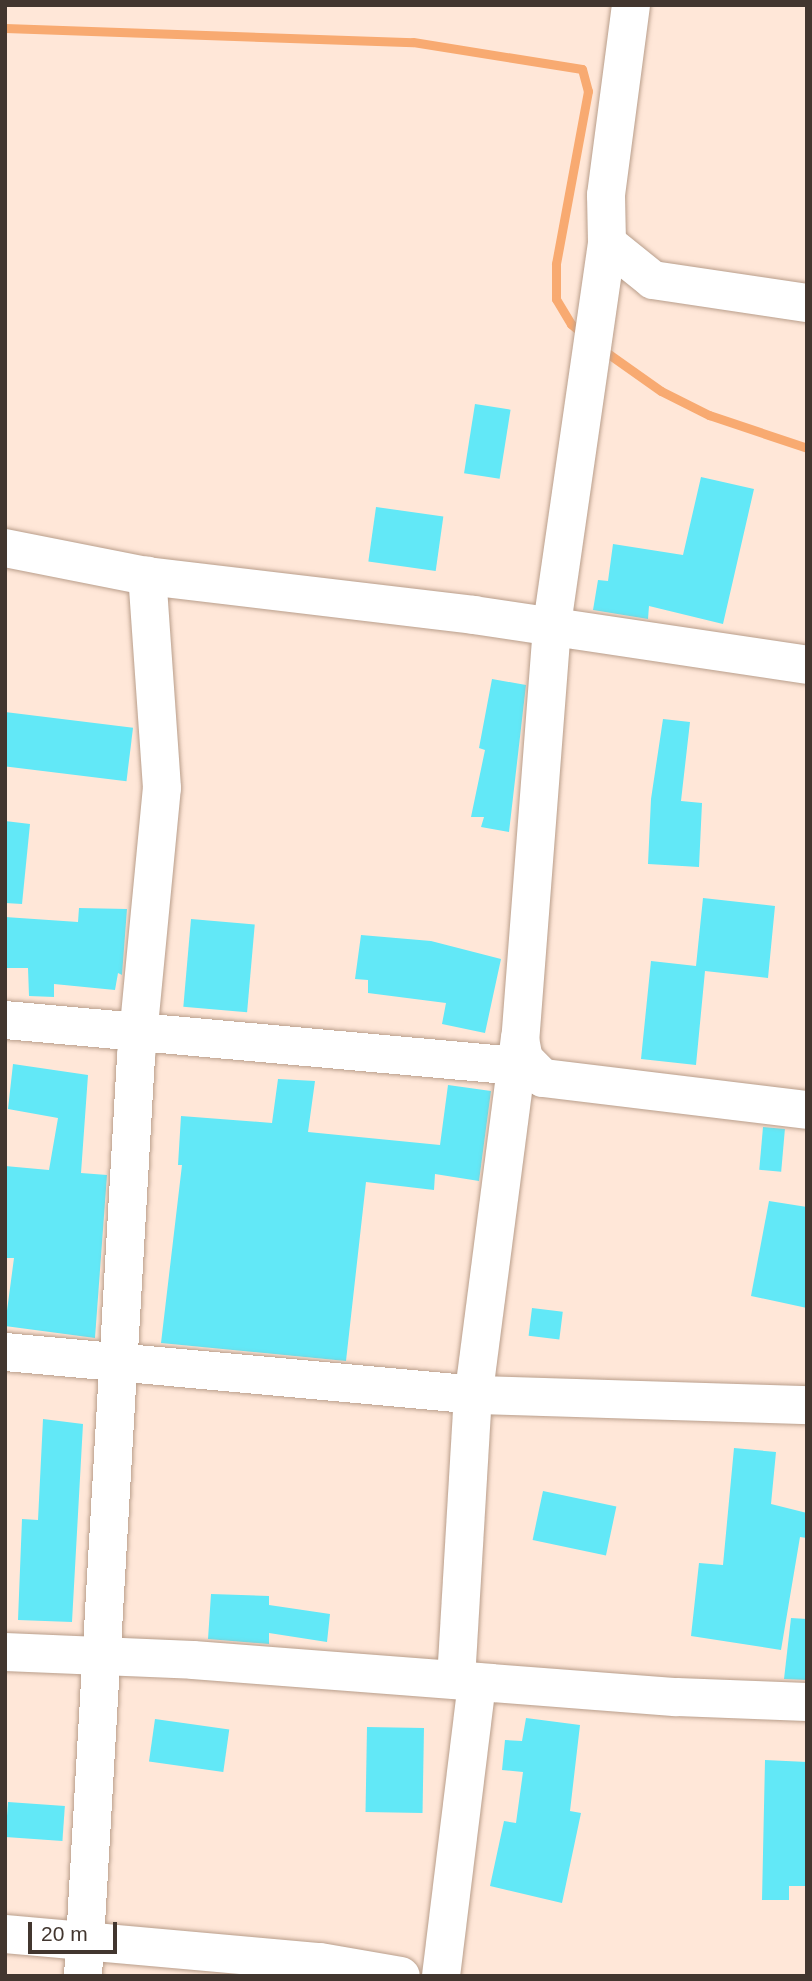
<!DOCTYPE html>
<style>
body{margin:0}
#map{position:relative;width:812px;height:1981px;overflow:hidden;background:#ffe7d8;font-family:Helvetica,sans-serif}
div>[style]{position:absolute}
.stream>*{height:9px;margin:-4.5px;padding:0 4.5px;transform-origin:4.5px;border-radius:4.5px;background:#f8aa71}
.building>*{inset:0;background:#62e8f7;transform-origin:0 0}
.roads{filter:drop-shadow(0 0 2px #b99e8b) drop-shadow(0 0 2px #b99e8b)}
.minor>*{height:38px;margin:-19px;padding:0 19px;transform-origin:19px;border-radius:19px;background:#fff}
span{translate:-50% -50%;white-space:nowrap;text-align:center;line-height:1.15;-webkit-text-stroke:7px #fff;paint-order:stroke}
.frame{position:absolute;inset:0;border:7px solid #42362f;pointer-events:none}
.scale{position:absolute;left:28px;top:1922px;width:89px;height:32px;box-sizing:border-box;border:4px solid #42362f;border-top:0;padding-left:9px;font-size:21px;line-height:24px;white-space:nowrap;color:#42362f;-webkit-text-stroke:5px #fff;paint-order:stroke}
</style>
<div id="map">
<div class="stream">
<i style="left:5px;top:28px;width:408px;rotate:2deg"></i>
<i style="left:413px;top:42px;width:171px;rotate:9.1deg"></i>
<i style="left:582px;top:69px;width:23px;rotate:75deg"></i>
<i style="left:588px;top:91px;width:176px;rotate:100.5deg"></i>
<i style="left:556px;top:264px;width:35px;rotate:90deg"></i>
<i style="left:556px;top:299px;width:29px;rotate:59deg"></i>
<i style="left:571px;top:324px;width:17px;rotate:40deg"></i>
<i style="left:603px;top:350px;width:71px;rotate:35.3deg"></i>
<i style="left:661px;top:391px;width:54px;rotate:26.6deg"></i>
<i style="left:709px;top:415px;width:103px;rotate:18.6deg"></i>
</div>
<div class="building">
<i style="left:475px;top:404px;width:36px;height:70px;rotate:9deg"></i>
<i style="clip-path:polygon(701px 477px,754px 489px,723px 624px,649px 606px,648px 619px,593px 610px,598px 580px,608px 581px,613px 544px,683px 555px)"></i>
<i style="left:376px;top:507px;width:68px;height:55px;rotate:8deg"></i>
<i style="clip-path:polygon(492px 679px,526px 685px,509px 832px,481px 827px,484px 817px,471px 817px,485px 750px,479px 748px)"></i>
<i style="left:5px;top:712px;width:129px;height:54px;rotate:7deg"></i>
<i style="clip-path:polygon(663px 719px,690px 722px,681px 801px,702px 803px,699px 867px,648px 864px,651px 799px)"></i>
<i style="clip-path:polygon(5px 821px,30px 824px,22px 904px,5px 903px)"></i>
<i style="clip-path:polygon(703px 898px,775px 906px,768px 978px,705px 971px,696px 1065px,641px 1059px,651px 961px,696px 966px)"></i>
<i style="clip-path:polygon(79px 908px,127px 909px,122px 975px,118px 973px,115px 990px,54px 984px,54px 997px,29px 996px,28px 968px,5px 968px,5px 917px,78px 922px)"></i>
<i style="left:191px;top:919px;width:64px;height:88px;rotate:5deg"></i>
<i style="clip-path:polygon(361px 935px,431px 941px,501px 959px,485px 1033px,442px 1024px,446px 1003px,368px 993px,368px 980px,355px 979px)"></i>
<i style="clip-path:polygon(13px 1064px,88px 1075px,81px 1173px,107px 1175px,95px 1338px,5px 1326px,14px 1258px,5px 1258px,5px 1166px,49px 1170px,58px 1118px,8px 1109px)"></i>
<i style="clip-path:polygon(278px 1079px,315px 1081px,308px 1132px,440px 1145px,448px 1085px,491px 1091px,479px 1181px,435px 1174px,434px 1190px,366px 1182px,346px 1361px,161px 1343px,182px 1165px,178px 1165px,181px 1116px,272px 1123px)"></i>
<i style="left:763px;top:1127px;width:22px;height:43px;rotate:5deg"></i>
<i style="clip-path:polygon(769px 1201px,807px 1207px,807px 1308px,751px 1296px)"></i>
<i style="left:532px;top:1308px;width:31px;height:28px;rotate:7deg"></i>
<i style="clip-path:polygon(43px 1419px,83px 1424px,72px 1622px,18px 1620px,22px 1519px,38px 1520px)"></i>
<i style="clip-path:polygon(734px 1448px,776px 1452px,771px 1504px,807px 1513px,807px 1538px,800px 1537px,781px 1650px,691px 1636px,699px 1563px,723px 1565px)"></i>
<i style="left:543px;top:1491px;width:75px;height:50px;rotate:12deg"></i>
<i style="clip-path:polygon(211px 1594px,269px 1596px,269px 1605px,330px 1614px,327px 1642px,269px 1633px,269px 1644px,208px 1639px)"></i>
<i style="clip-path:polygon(791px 1618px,807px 1619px,807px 1680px,784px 1679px)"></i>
<i style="clip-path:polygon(526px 1718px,580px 1725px,570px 1811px,581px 1813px,562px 1903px,490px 1886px,504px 1821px,516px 1823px,523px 1772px,502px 1770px,505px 1740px,522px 1741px)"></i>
<i style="left:155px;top:1719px;width:75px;height:43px;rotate:8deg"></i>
<i style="left:367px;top:1727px;width:57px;height:85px;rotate:1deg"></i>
<i style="clip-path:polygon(765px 1760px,807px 1762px,807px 1886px,789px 1886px,789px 1900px,762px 1900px)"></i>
<i style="left:8px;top:1802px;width:57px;height:35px;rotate:4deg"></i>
</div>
<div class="roads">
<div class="minor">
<i style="left:631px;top:5px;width:192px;rotate:97.5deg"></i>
<i style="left:606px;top:195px;width:48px;rotate:88.8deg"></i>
<i style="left:607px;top:243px;width:59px;rotate:38.8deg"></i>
<i style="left:653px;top:280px;width:156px;rotate:8.5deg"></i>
<i style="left:607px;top:243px;width:388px;rotate:98.2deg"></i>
<i style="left:552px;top:627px;width:413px;rotate:94.4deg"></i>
<i style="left:520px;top:1039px;width:20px;rotate:79deg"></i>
<i style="left:524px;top:1059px;width:27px;rotate:45deg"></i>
<i style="left:543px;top:1078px;width:266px;rotate:6.9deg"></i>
<i style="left:5px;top:548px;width:145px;rotate:11.2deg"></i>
<i style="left:147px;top:576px;width:329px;rotate:6.8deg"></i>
<i style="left:474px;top:615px;width:337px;rotate:8.5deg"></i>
<i style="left:5px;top:1020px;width:514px;rotate:5.13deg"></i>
<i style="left:5px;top:1352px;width:479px;rotate:5.2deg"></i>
<i style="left:482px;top:1395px;width:325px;rotate:1.8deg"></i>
<i style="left:5px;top:1652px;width:188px;rotate:2.4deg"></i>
<i style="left:193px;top:1660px;width:485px;rotate:4.4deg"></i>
<i style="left:677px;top:1697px;width:130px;rotate:2.2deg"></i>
<i style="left:456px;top:1680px;width:273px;rotate:-86.6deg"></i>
<i style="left:472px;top:1407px;width:371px;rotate:-82.6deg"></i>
<i style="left:5px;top:1934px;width:316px;rotate:5.1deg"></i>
<i style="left:320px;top:1962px;width:82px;rotate:9.8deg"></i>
<i style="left:83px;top:1976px;width:921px;rotate:-86.7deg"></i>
<i style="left:136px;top:1057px;width:270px;rotate:-84.5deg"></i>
<i style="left:162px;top:788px;width:213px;rotate:-94deg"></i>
<i style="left:441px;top:1976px;width:296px;rotate:-83deg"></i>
</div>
</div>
<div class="frame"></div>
<div class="scale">20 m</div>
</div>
